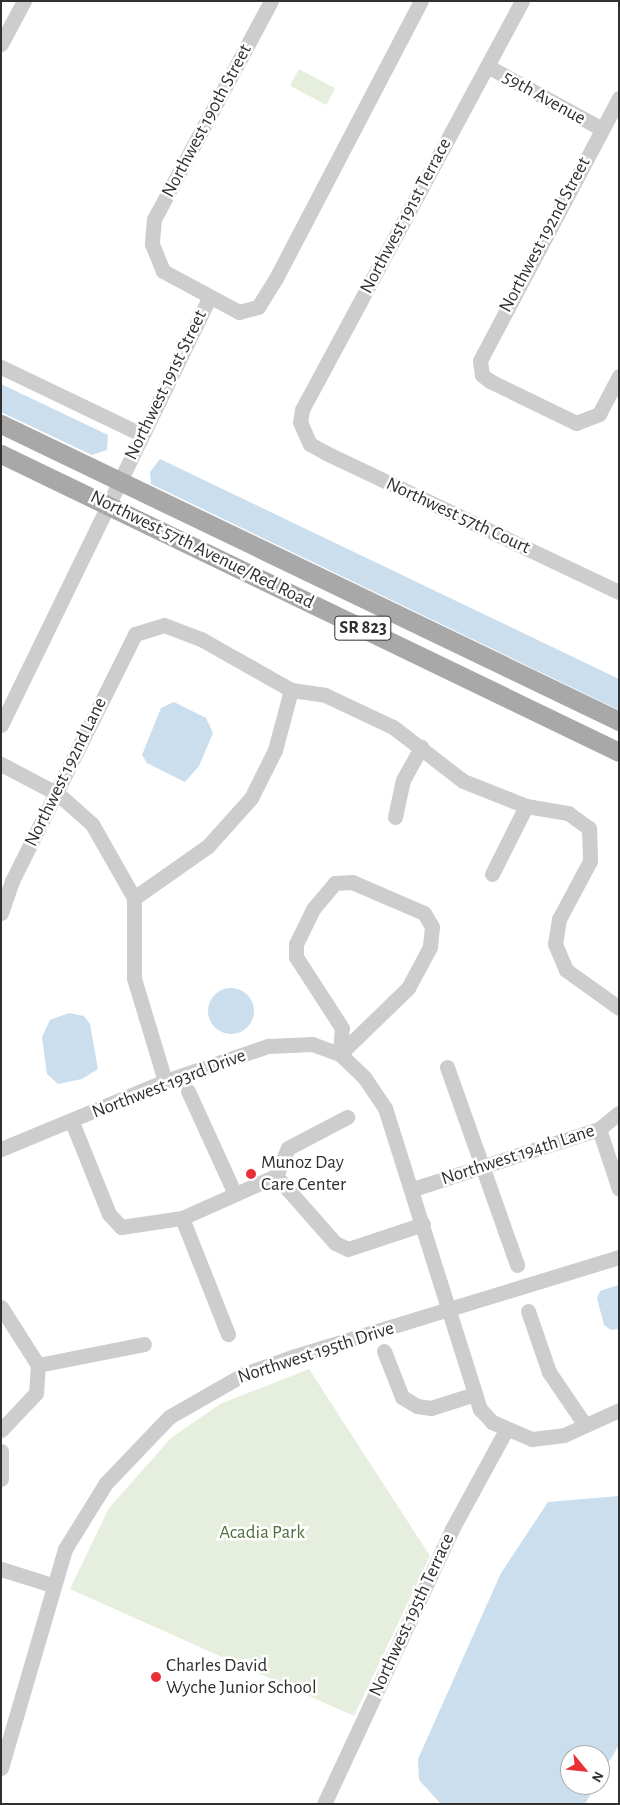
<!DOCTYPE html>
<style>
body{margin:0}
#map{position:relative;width:620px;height:1805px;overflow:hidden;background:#fff;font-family:"Alegreya Sans",sans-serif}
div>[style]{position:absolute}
.green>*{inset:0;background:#e6eede;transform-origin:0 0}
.water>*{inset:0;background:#cadeee}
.round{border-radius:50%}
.minor>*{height:15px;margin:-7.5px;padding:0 7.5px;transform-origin:7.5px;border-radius:7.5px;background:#cdcdcd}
.major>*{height:19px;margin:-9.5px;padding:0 9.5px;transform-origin:9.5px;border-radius:9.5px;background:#a8a8a8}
.dots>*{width:14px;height:14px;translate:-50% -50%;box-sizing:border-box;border:2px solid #fff;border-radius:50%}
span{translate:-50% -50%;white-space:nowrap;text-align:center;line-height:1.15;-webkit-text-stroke:5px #fff;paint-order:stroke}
.shield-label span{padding:1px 4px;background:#fff;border:1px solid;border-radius:4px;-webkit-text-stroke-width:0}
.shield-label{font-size:18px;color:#303030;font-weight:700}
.street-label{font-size:19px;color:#303030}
.poi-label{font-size:19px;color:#303030}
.left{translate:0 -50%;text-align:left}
.park-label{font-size:19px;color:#516e3c}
.frame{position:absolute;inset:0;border:2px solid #303030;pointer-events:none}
.north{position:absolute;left:560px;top:1745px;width:50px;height:50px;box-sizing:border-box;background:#fff;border:1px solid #acacac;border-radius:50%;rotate:118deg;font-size:14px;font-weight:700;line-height:20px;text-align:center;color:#303030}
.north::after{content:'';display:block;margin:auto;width:18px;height:22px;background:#eb2f36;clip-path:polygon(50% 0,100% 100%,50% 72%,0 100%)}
</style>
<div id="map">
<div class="green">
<i style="left:299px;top:69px;width:41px;height:19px;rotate:28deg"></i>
<i style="clip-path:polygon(309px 1369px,430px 1556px,354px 1716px,70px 1589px,109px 1508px,171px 1438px,220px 1404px)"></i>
</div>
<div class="water">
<i style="clip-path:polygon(1px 384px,108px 435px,107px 450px,92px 455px,1px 412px)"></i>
<i style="clip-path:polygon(160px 459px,619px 679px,619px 710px,151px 484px,150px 472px)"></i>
<i style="clip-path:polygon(174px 702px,206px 718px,213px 733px,199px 766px,185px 782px,147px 763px,142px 755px,161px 708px)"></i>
<i class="round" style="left:208px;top:988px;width:46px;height:46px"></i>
<i style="clip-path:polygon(69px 1013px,84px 1016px,90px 1024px,98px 1069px,82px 1079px,58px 1084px,47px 1074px,42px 1037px,50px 1020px)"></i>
<i style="clip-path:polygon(619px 1285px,619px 1329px,611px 1330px,604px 1325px,597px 1298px,600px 1291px)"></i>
<i style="clip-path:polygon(619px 1496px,619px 1745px,600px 1777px,600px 1755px,570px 1755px,570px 1785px,596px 1785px,585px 1804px,441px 1804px,419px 1780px,418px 1759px,501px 1573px,548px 1502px)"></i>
</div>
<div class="minor">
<i style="left:271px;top:1px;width:247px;rotate:118.2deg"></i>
<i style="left:154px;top:219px;width:25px;rotate:95deg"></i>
<i style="left:152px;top:244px;width:29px;rotate:68deg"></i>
<i style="left:163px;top:271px;width:86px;rotate:28.3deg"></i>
<i style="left:239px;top:312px;width:20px;rotate:-15deg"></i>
<i style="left:258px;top:307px;width:32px;rotate:-58deg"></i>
<i style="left:275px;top:280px;width:315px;rotate:-62.4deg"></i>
<i style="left:522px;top:1px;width:464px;rotate:118.3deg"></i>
<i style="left:302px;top:410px;width:12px;rotate:99deg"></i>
<i style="left:300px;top:422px;width:24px;rotate:66deg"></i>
<i style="left:310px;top:444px;width:18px;rotate:29deg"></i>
<i style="left:326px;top:453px;width:324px;rotate:25.4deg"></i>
<i style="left:1px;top:44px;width:49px;rotate:-61.9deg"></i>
<i style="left:487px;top:66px;width:131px;rotate:28.7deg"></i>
<i style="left:619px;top:98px;width:297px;rotate:117.9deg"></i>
<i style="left:480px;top:361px;width:14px;rotate:82deg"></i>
<i style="left:482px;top:375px;width:10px;rotate:37deg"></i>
<i style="left:490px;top:381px;width:96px;rotate:26deg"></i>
<i style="left:576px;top:423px;width:25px;rotate:-21deg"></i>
<i style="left:599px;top:414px;width:43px;rotate:-62.2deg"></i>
<i style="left:1px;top:367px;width:155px;rotate:25.6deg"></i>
<i style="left:1px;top:725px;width:475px;rotate:-64deg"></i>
<i style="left:1px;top:764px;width:64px;rotate:27.8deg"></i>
<i style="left:58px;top:794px;width:45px;rotate:41.4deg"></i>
<i style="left:92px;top:824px;width:85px;rotate:60.4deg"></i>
<i style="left:395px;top:817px;width:38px;rotate:-78deg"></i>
<i style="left:403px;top:780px;width:38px;rotate:-61deg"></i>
<i style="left:492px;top:874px;width:76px;rotate:-63.4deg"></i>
<i style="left:352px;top:882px;width:78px;rotate:23.3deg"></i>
<i style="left:424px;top:913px;width:16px;rotate:60deg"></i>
<i style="left:432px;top:927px;width:20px;rotate:96deg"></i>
<i style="left:430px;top:947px;width:47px;rotate:118.2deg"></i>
<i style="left:408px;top:988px;width:95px;rotate:135.9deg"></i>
<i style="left:340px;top:1054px;width:26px;rotate:-86deg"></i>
<i style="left:342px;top:1028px;width:85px;rotate:-122.9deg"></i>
<i style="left:296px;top:957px;width:13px;rotate:-90deg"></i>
<i style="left:296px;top:944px;width:39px;rotate:-64deg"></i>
<i style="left:313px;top:909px;width:34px;rotate:-50deg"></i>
<i style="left:335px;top:883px;width:17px;rotate:-3deg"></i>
<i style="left:1px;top:913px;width:34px;rotate:-71deg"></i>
<i style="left:12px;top:881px;width:276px;rotate:-63.5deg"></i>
<i style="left:135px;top:634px;width:30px;rotate:-17deg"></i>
<i style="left:164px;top:625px;width:40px;rotate:21deg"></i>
<i style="left:201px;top:639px;width:103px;rotate:29.5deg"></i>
<i style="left:291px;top:690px;width:34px;rotate:8deg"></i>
<i style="left:325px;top:695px;width:75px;rotate:25.2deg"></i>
<i style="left:393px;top:727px;width:88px;rotate:37.6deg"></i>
<i style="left:463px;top:781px;width:68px;rotate:21.6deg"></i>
<i style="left:526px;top:806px;width:43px;rotate:9.5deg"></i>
<i style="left:568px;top:813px;width:26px;rotate:36deg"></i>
<i style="left:589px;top:828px;width:33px;rotate:88deg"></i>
<i style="left:590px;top:861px;width:66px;rotate:118.1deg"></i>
<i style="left:559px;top:919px;width:25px;rotate:99deg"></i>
<i style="left:555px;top:944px;width:28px;rotate:67deg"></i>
<i style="left:566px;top:970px;width:65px;rotate:35.6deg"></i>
<i style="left:447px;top:1067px;width:210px;rotate:70.5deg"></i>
<i style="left:165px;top:1081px;width:108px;rotate:-106.8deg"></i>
<i style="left:134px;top:978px;width:80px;rotate:-90deg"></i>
<i style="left:134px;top:898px;width:90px;rotate:-35.1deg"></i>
<i style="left:208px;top:846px;width:64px;rotate:-48.1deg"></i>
<i style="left:251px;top:798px;width:54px;rotate:-63.4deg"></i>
<i style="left:275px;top:750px;width:62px;rotate:-75.1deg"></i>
<i style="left:188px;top:1091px;width:111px;rotate:65.5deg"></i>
<i style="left:72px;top:1122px;width:99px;rotate:68.1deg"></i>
<i style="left:109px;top:1214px;width:18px;rotate:47deg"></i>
<i style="left:121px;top:1227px;width:62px;rotate:-8.4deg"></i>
<i style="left:182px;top:1218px;width:103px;rotate:-24.1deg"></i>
<i style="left:599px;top:1129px;width:63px;rotate:71.6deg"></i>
<i style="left:1px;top:1149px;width:178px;rotate:-22.5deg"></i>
<i style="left:165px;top:1081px;width:109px;rotate:-18.8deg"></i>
<i style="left:268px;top:1046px;width:44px;rotate:-2.6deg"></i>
<i style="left:312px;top:1044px;width:30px;rotate:20deg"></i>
<i style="left:340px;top:1054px;width:33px;rotate:44deg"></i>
<i style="left:364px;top:1077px;width:37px;rotate:56deg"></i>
<i style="left:385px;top:1108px;width:316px;rotate:72.5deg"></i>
<i style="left:480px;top:1409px;width:18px;rotate:47deg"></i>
<i style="left:492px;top:1422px;width:43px;rotate:23deg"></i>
<i style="left:532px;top:1439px;width:32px;rotate:-7deg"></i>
<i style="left:564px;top:1435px;width:60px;rotate:-24.4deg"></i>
<i style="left:276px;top:1176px;width:89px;rotate:48.6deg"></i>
<i style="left:335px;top:1243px;width:14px;rotate:25deg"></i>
<i style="left:348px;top:1249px;width:79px;rotate:-18.4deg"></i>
<i style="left:276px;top:1176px;width:30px;rotate:-67deg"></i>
<i style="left:288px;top:1148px;width:67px;rotate:-27.7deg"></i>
<i style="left:413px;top:1189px;width:195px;rotate:-17.9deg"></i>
<i style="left:599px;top:1129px;width:26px;rotate:-39deg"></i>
<i style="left:182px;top:1218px;width:125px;rotate:68.4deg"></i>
<i style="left:1px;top:1307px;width:69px;rotate:57.5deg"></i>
<i style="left:38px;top:1365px;width:28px;rotate:94deg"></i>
<i style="left:36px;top:1393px;width:51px;rotate:133.4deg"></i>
<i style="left:528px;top:1311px;width:65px;rotate:71deg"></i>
<i style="left:549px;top:1372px;width:64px;rotate:55.8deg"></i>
<i style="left:384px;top:1351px;width:49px;rotate:68.6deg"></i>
<i style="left:402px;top:1397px;width:17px;rotate:31deg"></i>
<i style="left:417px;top:1406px;width:14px;rotate:8deg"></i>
<i style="left:431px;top:1408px;width:46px;rotate:-17.7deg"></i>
<i style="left:38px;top:1365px;width:108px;rotate:-11.2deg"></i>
<i style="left:1px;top:1451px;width:28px;rotate:90deg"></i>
<i style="left:1px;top:1569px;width:53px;rotate:17.4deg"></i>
<i style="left:1px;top:1768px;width:228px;rotate:-73.7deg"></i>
<i style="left:65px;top:1549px;width:78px;rotate:-58.2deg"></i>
<i style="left:106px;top:1483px;width:91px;rotate:-46.3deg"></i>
<i style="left:169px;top:1417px;width:86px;rotate:-29.8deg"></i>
<i style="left:244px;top:1374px;width:51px;rotate:-19.5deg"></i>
<i style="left:292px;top:1357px;width:342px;rotate:-17deg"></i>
<i style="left:324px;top:1804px;width:303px;rotate:-65deg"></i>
<i style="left:452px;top:1529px;width:113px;rotate:-61.4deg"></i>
</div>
<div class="major">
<i style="left:1px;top:424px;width:686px;rotate:25.67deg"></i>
<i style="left:1px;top:454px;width:686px;rotate:25.74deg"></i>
</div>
<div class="dots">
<i style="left:251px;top:1174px;background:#eb2f36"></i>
<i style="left:156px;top:1677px;background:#eb2f36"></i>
</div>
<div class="shield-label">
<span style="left:363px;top:628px">SR 823</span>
</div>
<div class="street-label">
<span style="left:544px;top:98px;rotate:29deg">59th Avenue</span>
<span style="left:207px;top:121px;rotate:-62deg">Northwest 190th Street</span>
<span style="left:406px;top:216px;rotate:-62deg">Northwest 191st Terrace</span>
<span style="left:545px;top:235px;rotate:-62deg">Northwest 192nd Street</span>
<span style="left:166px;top:385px;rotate:-64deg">Northwest 191st Street</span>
<span style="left:458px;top:516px;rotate:25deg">Northwest 57th Court</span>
<span style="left:202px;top:550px;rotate:26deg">Northwest 57th Avenue/Red Road</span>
<span style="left:66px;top:772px;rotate:-64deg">Northwest 192nd Lane</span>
<span style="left:169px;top:1084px;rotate:-21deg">Northwest 193rd Drive</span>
<span style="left:518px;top:1155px;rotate:-18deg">Northwest 194th Lane</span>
<span style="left:316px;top:1353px;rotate:-18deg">Northwest 195th Drive</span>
<span style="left:412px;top:1615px;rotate:-65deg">Northwest 195th Terrace</span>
</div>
<div class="poi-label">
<span class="left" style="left:261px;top:1174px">Munoz Day<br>Care Center</span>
<span class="left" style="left:166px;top:1677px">Charles David<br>Wyche Junior School</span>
</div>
<div class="park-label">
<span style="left:262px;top:1533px">Acadia Park</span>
</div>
<div class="frame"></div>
<div class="north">N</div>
</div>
